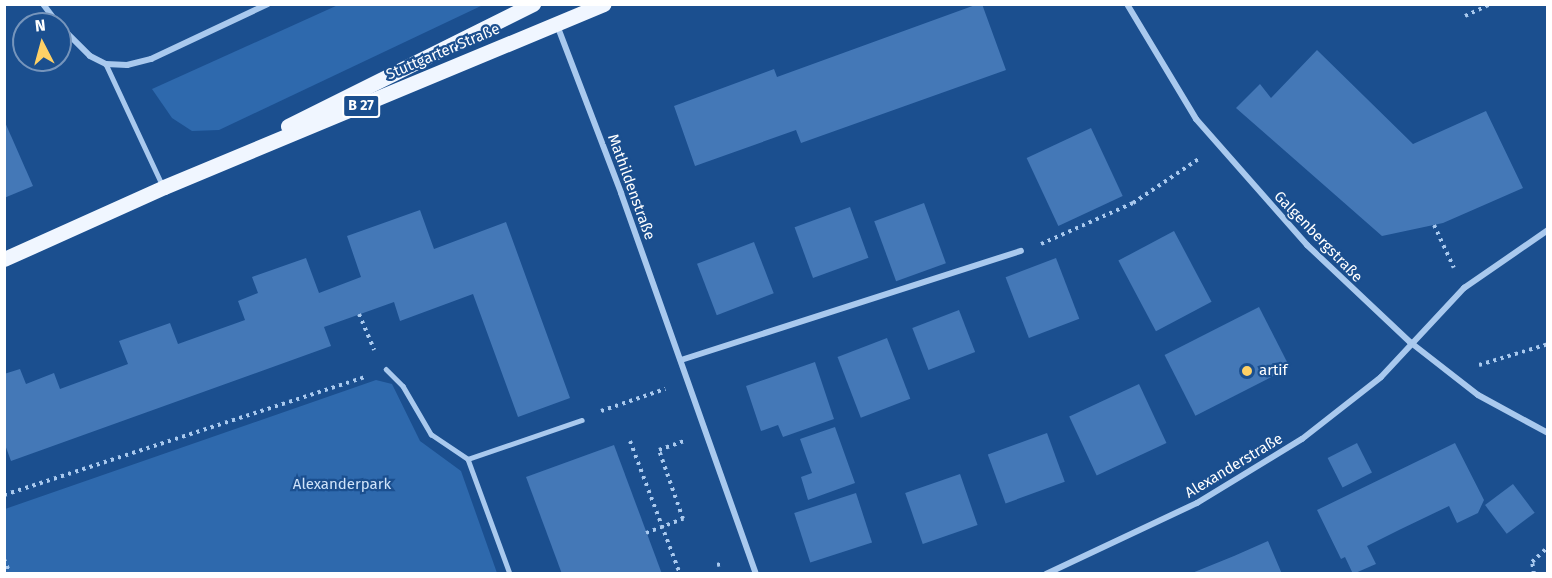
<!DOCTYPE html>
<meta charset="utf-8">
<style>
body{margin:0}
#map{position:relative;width:1552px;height:578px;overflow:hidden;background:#1b4f8f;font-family:"Fira Sans",sans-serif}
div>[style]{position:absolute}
.green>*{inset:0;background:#2e69ad}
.building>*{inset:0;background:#4478b7;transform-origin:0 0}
.path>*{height:4px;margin-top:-2px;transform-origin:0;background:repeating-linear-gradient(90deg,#a9c9ee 0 3px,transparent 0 7.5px)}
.lane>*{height:4.5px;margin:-2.25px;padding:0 2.25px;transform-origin:2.25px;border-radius:2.25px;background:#a9c9ee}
.street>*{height:6px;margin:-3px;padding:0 3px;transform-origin:3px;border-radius:3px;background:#a9c9ee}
.primary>*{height:15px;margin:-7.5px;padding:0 7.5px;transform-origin:7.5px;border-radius:7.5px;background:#f0f6ff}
.dots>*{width:16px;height:16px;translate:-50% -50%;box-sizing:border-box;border:3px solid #1b4f8f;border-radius:50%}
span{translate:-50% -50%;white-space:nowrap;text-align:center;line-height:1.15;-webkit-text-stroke:4.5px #1b4f8f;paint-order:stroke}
.shield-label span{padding:2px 4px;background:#1b4f8f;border:2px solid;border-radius:4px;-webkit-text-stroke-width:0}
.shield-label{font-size:14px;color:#fff;font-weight:700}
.street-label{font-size:15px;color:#fff}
.poi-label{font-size:15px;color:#fff}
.left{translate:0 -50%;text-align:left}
.park-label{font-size:15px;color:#cfe3fa}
.frame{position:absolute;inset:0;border:6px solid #fff;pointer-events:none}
.north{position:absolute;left:12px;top:12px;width:60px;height:60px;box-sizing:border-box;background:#1b4f8f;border:2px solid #7695bc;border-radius:50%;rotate:354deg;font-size:16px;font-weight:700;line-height:24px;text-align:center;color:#fff}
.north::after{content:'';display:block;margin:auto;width:21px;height:27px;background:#ffd166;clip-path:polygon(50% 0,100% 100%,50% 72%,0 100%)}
</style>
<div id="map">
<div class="green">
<i style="clip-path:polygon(338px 5px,483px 5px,219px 130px,192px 131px,172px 118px,152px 89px)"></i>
<i style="clip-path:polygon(376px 380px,392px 384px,420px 441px,461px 471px,497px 573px,5px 573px,5px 509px)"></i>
</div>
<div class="building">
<i style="clip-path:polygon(978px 4px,982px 4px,1006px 70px,801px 143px,796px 130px,695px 166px,674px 106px,774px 69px,777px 77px)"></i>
<i style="clip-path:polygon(1317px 50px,1413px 144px,1486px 111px,1523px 188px,1443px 223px,1382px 236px,1236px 108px,1260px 84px,1271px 98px)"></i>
<i style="clip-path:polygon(4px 120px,33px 186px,4px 198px)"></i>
<i style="left:1091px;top:128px;width:75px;height:71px;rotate:65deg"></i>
<i style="left:924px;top:203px;width:64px;height:53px;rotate:70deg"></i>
<i style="left:850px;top:207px;width:54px;height:59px;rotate:70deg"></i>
<i style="clip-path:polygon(420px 210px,434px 249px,506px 222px,570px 398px,518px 417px,473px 294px,400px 321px,394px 302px,324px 327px,331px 346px,11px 461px,4px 442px,4px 374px,20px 369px,26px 384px,54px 373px,60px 389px,128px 364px,119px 341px,170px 323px,178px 344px,245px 320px,238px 301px,258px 293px,252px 277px,306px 258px,319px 293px,361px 277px,347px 236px)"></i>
<i style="left:1174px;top:231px;width:80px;height:63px;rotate:62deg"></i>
<i style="left:754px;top:242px;width:55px;height:61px;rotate:69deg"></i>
<i style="left:1056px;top:258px;width:65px;height:54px;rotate:69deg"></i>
<i style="left:1259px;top:307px;width:68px;height:106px;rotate:63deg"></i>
<i style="left:959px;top:310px;width:45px;height:50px;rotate:69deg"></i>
<i style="left:887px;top:338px;width:65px;height:53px;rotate:69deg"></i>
<i style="clip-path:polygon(815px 362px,834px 419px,783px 437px,778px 425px,761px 431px,746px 386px)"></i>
<i style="left:1139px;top:384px;width:65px;height:77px;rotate:65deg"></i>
<i style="clip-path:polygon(835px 427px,855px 483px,808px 500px,801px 477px,812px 473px,800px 439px)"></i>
<i style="left:1047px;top:433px;width:52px;height:63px;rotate:70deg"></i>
<i style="left:1357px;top:443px;width:33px;height:33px;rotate:63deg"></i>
<i style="clip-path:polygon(1455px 443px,1484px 500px,1478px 513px,1457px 523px,1449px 506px,1399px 530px,1367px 546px,1376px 564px,1353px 574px,1345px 557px,1341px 559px,1317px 510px)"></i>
<i style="clip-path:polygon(614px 445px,662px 574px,562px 574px,526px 477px)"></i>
<i style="left:960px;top:474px;width:54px;height:58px;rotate:71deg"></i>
<i style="left:1513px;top:484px;width:36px;height:35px;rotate:53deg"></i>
<i style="left:856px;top:493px;width:52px;height:65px;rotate:72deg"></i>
<i style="clip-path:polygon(1268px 541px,1282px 574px,1192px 573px,1234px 556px)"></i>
</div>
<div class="path">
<i style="left:1465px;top:16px;width:29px;rotate:-25deg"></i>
<i style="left:1434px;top:225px;width:47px;rotate:65.1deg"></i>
<i style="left:1041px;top:244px;width:101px;rotate:-24deg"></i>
<i style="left:1133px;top:203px;width:81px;rotate:-33.9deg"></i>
<i style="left:359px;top:314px;width:39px;rotate:67deg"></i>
<i style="left:1479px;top:365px;width:72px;rotate:-16.9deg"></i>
<i style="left:601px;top:411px;width:68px;rotate:-19deg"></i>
<i style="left:630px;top:441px;width:142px;rotate:69.4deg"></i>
<i style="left:4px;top:495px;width:381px;rotate:-18.1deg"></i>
<i style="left:646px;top:533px;width:40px;rotate:-21deg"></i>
<i style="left:683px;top:519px;width:73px;rotate:-109.2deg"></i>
<i style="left:659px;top:450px;width:27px;rotate:-20deg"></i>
<i style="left:4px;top:559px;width:16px;rotate:68deg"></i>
<i style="left:717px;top:565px;width:7px;rotate:-16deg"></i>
<i style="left:1534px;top:574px;width:12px;rotate:-99deg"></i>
<i style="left:1532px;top:562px;width:22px;rotate:-43deg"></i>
</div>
<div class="lane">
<i style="left:106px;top:64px;width:132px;rotate:65deg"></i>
<i style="left:386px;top:369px;width:24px;rotate:45deg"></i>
<i style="left:403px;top:386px;width:56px;rotate:59.7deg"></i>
<i style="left:431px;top:434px;width:45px;rotate:34deg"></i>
<i style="left:468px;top:459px;width:122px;rotate:69.9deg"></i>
<i style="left:468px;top:459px;width:120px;rotate:-18.9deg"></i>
</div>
<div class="street">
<i style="left:43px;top:4px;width:25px;rotate:53deg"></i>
<i style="left:1127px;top:4px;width:134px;rotate:59deg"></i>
<i style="left:1196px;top:119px;width:168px;rotate:48.6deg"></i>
<i style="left:1307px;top:245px;width:141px;rotate:43.3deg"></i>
<i style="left:1410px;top:342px;width:86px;rotate:37.9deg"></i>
<i style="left:1478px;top:395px;width:80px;rotate:28.5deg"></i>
<i style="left:557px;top:25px;width:180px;rotate:69.1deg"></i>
<i style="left:621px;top:193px;width:404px;rotate:70.5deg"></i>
<i style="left:60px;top:26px;width:42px;rotate:45deg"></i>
<i style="left:90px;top:56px;width:18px;rotate:27deg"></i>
<i style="left:106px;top:64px;width:21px;rotate:3deg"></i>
<i style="left:127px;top:65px;width:25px;rotate:-14deg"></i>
<i style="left:151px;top:59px;width:129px;rotate:-25.2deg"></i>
<i style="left:681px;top:360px;width:357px;rotate:-17.8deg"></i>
<i style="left:1046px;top:574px;width:167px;rotate:-25.2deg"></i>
<i style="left:1197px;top:503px;width:123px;rotate:-31.4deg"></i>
<i style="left:1302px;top:439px;width:100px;rotate:-38.1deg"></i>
<i style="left:1381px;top:377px;width:122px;rotate:-47deg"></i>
<i style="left:1464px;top:288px;width:102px;rotate:-34.6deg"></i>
</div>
<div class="primary">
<i style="left:288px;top:126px;width:274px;rotate:-26.5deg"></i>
<i style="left:4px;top:259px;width:175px;rotate:-24.2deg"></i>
<i style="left:164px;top:187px;width:476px;rotate:-22.6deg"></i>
</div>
<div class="dots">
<i style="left:1247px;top:371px;background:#ffd166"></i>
</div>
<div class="shield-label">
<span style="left:361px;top:106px">B 27</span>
</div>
<div class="street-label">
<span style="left:443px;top:52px;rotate:-23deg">Stuttgarter Straße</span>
<span style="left:631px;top:187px;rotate:70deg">Mathildenstraße</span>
<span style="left:1318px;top:237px;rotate:46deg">Galgenbergstraße</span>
<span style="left:1234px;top:466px;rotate:-31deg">Alexanderstraße</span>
</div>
<div class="poi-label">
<span class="left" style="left:1259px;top:371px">artif</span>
</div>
<div class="park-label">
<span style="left:342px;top:485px">Alexanderpark</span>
</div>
<div class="frame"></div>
<div class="north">N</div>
</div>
